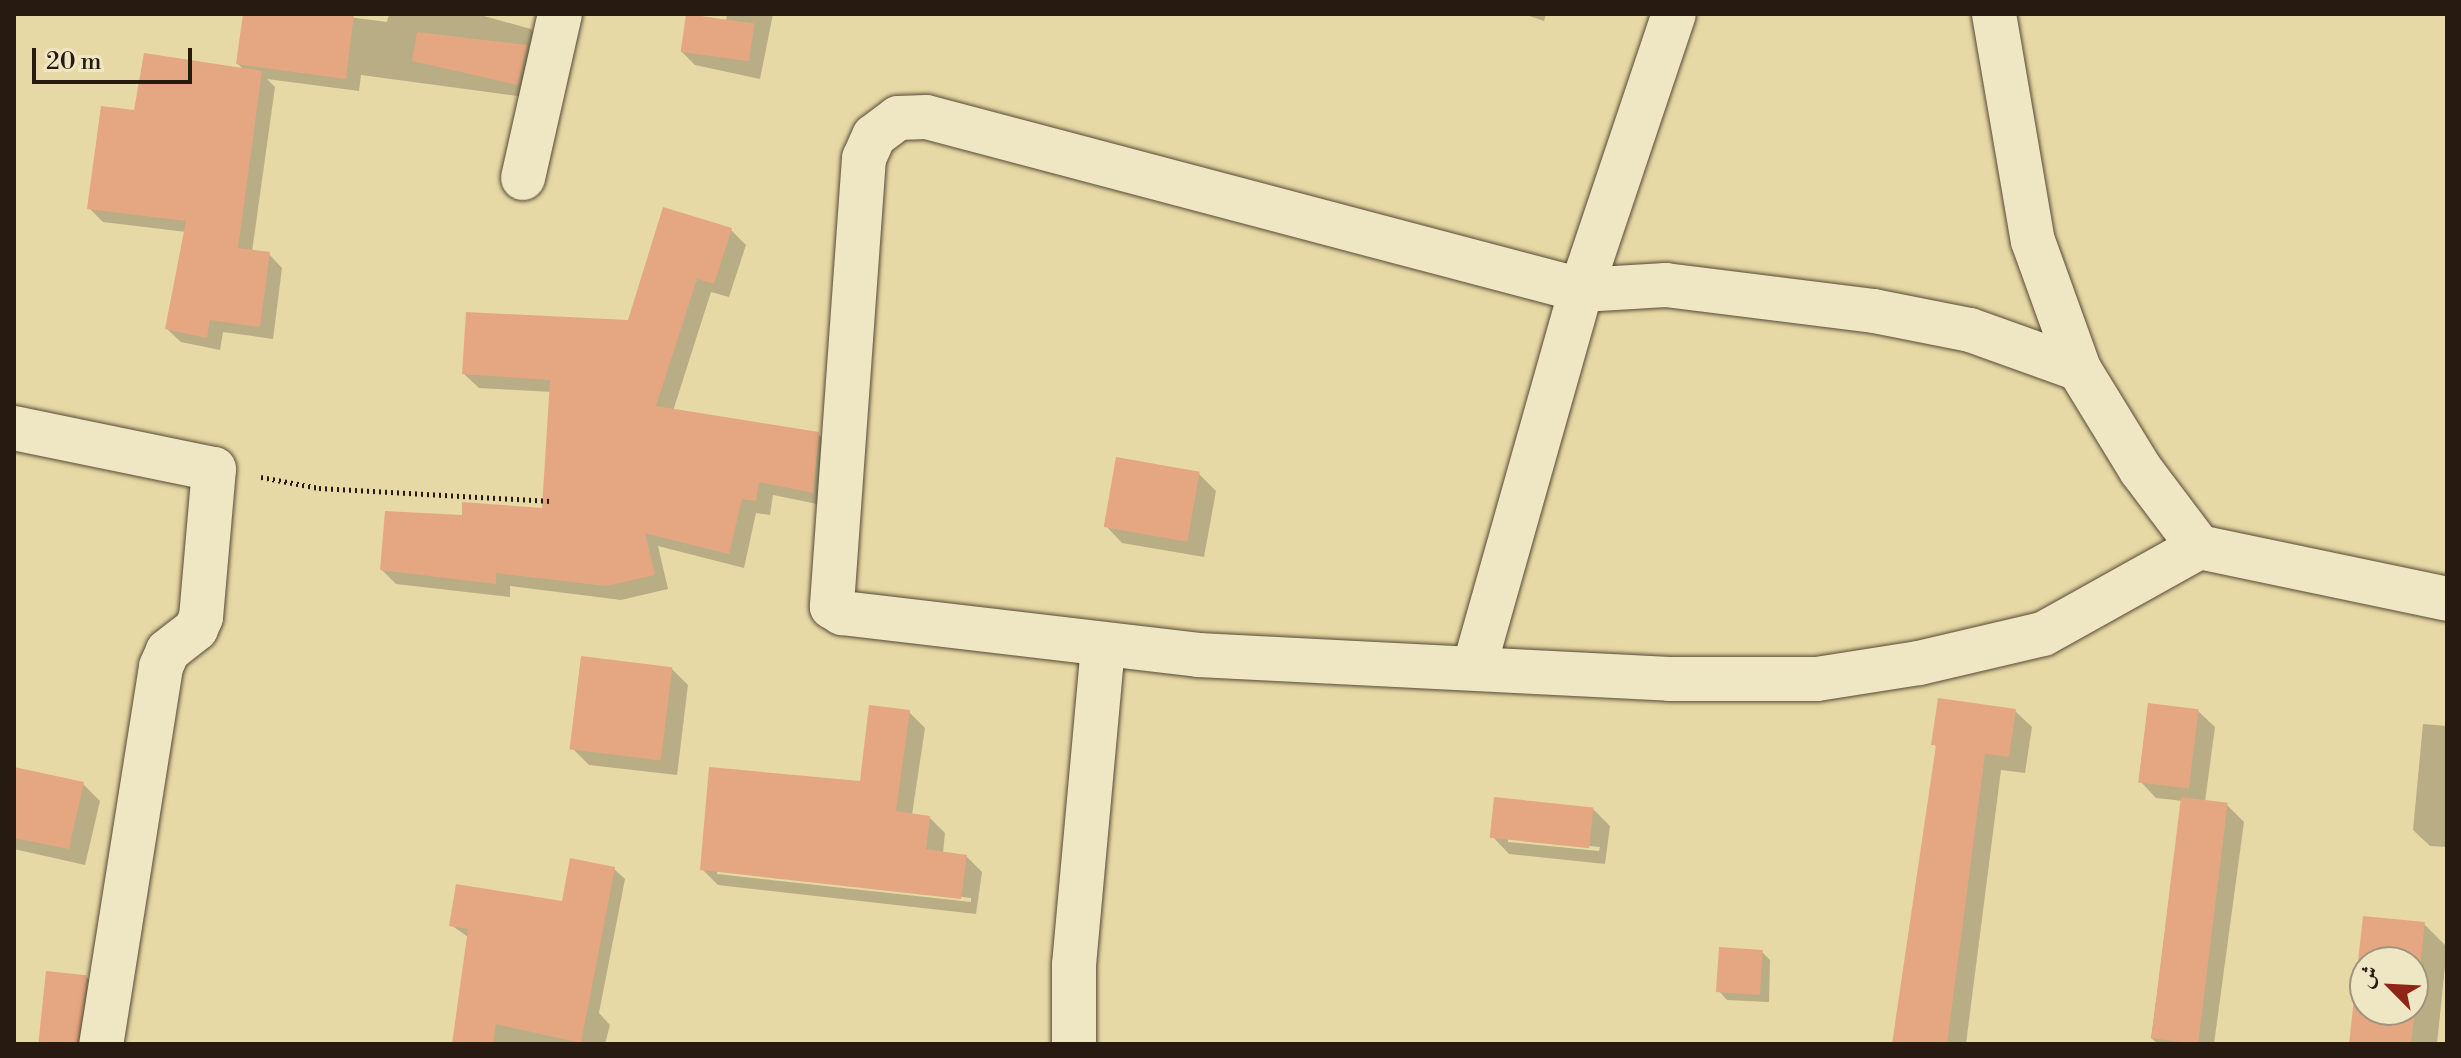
<!DOCTYPE html>
<meta charset="utf-8">
<style>
body{margin:0}
#map{position:relative;width:2461px;height:1058px;overflow:hidden;background:#e7d9a5;font-family:"Libre Bodoni",Amiri,serif}
div>[style]{position:absolute}
.shadow>*{inset:0;background:#0003}
.building>*{inset:0;background:#e5a782;transform-origin:0 0}
.path>*{height:5px;margin-top:-2.5px;transform-origin:0;background:repeating-linear-gradient(90deg,#261a11 0 2px,transparent 0 6px)}
.roads{filter:drop-shadow(0 0 2px #564a36) drop-shadow(0 0 2px #564a36)}
.minor>*{height:44px;margin:-22px;padding:0 22px;transform-origin:22px;border-radius:22px;background:#efe6c4}
span{translate:-50% -50%;white-space:nowrap;text-align:center;line-height:1.15;-webkit-text-stroke:6px #efe6c4;paint-order:stroke}
.frame{position:absolute;inset:0;border:16px solid #261a11;pointer-events:none}
.north{position:absolute;left:2349px;top:946px;width:80px;height:80px;box-sizing:border-box;background:#efe6c4;border:2px solid #9f947c;border-radius:50%;rotate:294deg;font-size:22px;font-weight:700;line-height:32px;text-align:center;color:#261a11}
.north::after{content:'';display:block;margin:auto;width:28px;height:36px;background:#8f2418;clip-path:polygon(50% 0,100% 100%,50% 72%,0 100%)}
.scale{position:absolute;left:32px;top:48px;width:160px;height:36px;box-sizing:border-box;border:4px solid #261a11;border-top:0;padding-left:10px;font-size:24px;line-height:28px;white-space:nowrap;color:#261a11;-webkit-text-stroke:6px #efe6c4;paint-order:stroke}
</style>
<div id="map">
<div class="shadow">
<i style="clip-path:polygon(245px 14px,326px 14px,387px 22px,389px 14px,477px 14px,531px 29px,544px 42px,532px 98px,361px 75px,359px 91px,267px 79px,275px 87px,252px 252px,269px 254px,282px 268px,273px 339px,223px 332px,220px 350px,181px 342px,167px 329px,186px 232px,103px 222px,89px 208px,136px 113px,245px 71px,238px 64px)"></i>
<i style="clip-path:polygon(688px 14px,726px 21px,727px 14px,773px 14px,760px 79px,695px 65px,681px 51px)"></i>
<i style="clip-path:polygon(1523px 14px,1546px 14px,1544px 21px)"></i>
<i style="clip-path:polygon(731px 230px,746px 245px,729px 297px,711px 292px,673px 411px,818px 434px,833px 448px,827px 506px,773px 495px,770px 515px,756px 513px,744px 568px,658px 546px,668px 589px,621px 600px,510px 586px,510px 597px,396px 584px,382px 570px,463px 517px,544px 510px,551px 392px,479px 388px,464px 374px,629px 323px)"></i>
<i style="clip-path:polygon(1199px 474px,1216px 491px,1204px 557px,1122px 543px,1106px 526px)"></i>
<i style="clip-path:polygon(672px 669px,688px 685px,677px 775px,589px 765px,572px 748px)"></i>
<i style="clip-path:polygon(2015px 711px,2032px 727px,2025px 773px,2001px 770px,1966px 1044px,1894px 1044px,1938px 749px,1934px 744px)"></i>
<i style="clip-path:polygon(2198px 711px,2215px 727px,2205px 802px,2227px 805px,2244px 822px,2214px 1044px,2158px 1044px,2151px 1038px,2183px 801px,2156px 798px,2140px 781px)"></i>
<i style="clip-path:polygon(evenodd,909px 712px,925px 728px,912px 815px,930px 818px,945px 833px,943px 853px,966px 856px,982px 872px,976px 914px,718px 885px,702px 869px,861px 783px,909px 712px,717px 870px,971px 898px,971px 902px,717px 874px,717px 870px)"></i>
<i style="clip-path:polygon(2423px 724px,2447px 726px,2447px 847px,2430px 846px,2413px 830px)"></i>
<i style="clip-path:polygon(14px 769px,83px 784px,100px 801px,85px 865px,14px 849px)"></i>
<i style="clip-path:polygon(evenodd,1593px 809px,1610px 826px,1605px 864px,1509px 854px,1493px 837px,1593px 809px,1508px 838px,1600px 847px,1599px 851px,1508px 842px,1508px 838px)"></i>
<i style="clip-path:polygon(614px 869px,625px 879px,599px 1013px,610px 1025px,605px 1044px,453px 1044px,468px 937px,451px 925px,563px 903px)"></i>
<i style="clip-path:polygon(evenodd,2365px 918px,2424px 924px,2447px 947px,2437px 1044px,2351px 1044px,2365px 918px,2365px 962px,2413px 962px,2413px 1010px,2365px 1010px,2365px 962px)"></i>
<i style="clip-path:polygon(1762px 952px,1770px 960px,1769px 1002px,1727px 1000px,1719px 991px)"></i>
<i style="clip-path:polygon(86px 977px,102px 993px,94px 1044px,40px 1044px)"></i>
</div>
<div class="building">
<i style="clip-path:polygon(243px 14px,354px 14px,346px 79px,236px 64px)"></i>
<i style="left:686px;top:14px;width:69px;height:38px;rotate:8deg"></i>
<i style="clip-path:polygon(417px 32px,527px 45px,518px 85px,412px 61px)"></i>
<i style="clip-path:polygon(144px 53px,262px 71px,238px 248px,270px 252px,260px 327px,210px 320px,207px 338px,165px 329px,186px 221px,87px 209px,101px 106px,134px 110px)"></i>
<i style="clip-path:polygon(663px 207px,732px 228px,714px 284px,697px 279px,656px 406px,819px 432px,813px 493px,759px 482px,756px 501px,742px 499px,729px 554px,645px 533px,655px 575px,606px 586px,496px 573px,496px 584px,380px 570px,385px 511px,462px 515px,462px 502px,542px 508px,550px 380px,462px 374px,466px 312px,628px 320px)"></i>
<i style="left:1116px;top:457px;width:85px;height:71px;rotate:10deg"></i>
<i style="left:581px;top:656px;width:92px;height:94px;rotate:7deg"></i>
<i style="clip-path:polygon(1938px 698px,2016px 709px,2009px 757px,1985px 754px,1947px 1044px,1892px 1044px,1936px 745px,1931px 745px)"></i>
<i style="left:2148px;top:703px;width:51px;height:80px;rotate:7deg"></i>
<i style="clip-path:polygon(869px 705px,910px 710px,896px 811px,930px 816px,926px 849px,967px 855px,961px 899px,700px 870px,709px 767px,860px 781px)"></i>
<i style="clip-path:polygon(14px 767px,84px 782px,69px 849px,14px 838px)"></i>
<i style="left:1494px;top:797px;width:100px;height:41px;rotate:6deg"></i>
<i style="left:2181px;top:797px;width:47px;height:243px;rotate:7deg"></i>
<i style="clip-path:polygon(570px 858px,615px 867px,581px 1043px,496px 1024px,493px 1044px,452px 1044px,468px 929px,449px 926px,456px 884px,562px 901px)"></i>
<i style="clip-path:polygon(evenodd,2363px 916px,2425px 922px,2411px 1044px,2349px 1044px,2363px 916px,2365px 962px,2413px 962px,2413px 1010px,2365px 1010px,2365px 962px)"></i>
<i style="left:1719px;top:947px;width:44px;height:45px;rotate:4deg"></i>
<i style="left:46px;top:971px;width:41px;height:73px;rotate:6deg"></i>
</div>
<div class="path">
<i style="left:261px;top:477px;width:59px;rotate:10.7deg"></i>
<i style="left:319px;top:488px;width:232px;rotate:3.2deg"></i>
</div>
<div class="roads">
<div class="minor">
<i style="left:1994px;top:14px;width:230px;rotate:80.3deg"></i>
<i style="left:2033px;top:241px;width:136px;rotate:70.2deg"></i>
<i style="left:2079px;top:369px;width:119px;rotate:58.5deg"></i>
<i style="left:2141px;top:470px;width:96px;rotate:53deg"></i>
<i style="left:2199px;top:547px;width:253px;rotate:11.8deg"></i>
<i style="left:523px;top:178px;width:168px;rotate:-77.3deg"></i>
<i style="left:2079px;top:369px;width:116px;rotate:-160.3deg"></i>
<i style="left:1970px;top:330px;width:98px;rotate:-168.8deg"></i>
<i style="left:1874px;top:311px;width:210px;rotate:-172.9deg"></i>
<i style="left:1666px;top:285px;width:85px;rotate:176.6deg"></i>
<i style="left:1581px;top:290px;width:677px;rotate:-165.2deg"></i>
<i style="left:926px;top:117px;width:28px;rotate:178deg"></i>
<i style="left:898px;top:118px;width:30px;rotate:143deg"></i>
<i style="left:874px;top:136px;width:24px;rotate:114deg"></i>
<i style="left:864px;top:158px;width:450px;rotate:94.1deg"></i>
<i style="left:832px;top:607px;width:12px;rotate:31deg"></i>
<i style="left:842px;top:613px;width:358px;rotate:6.7deg"></i>
<i style="left:1198px;top:655px;width:472px;rotate:2.9deg"></i>
<i style="left:1669px;top:679px;width:148px"></i>
<i style="left:1817px;top:679px;width:103px;rotate:-8.9deg"></i>
<i style="left:1919px;top:663px;width:127px;rotate:-13.2deg"></i>
<i style="left:2043px;top:634px;width:179px;rotate:-29.1deg"></i>
<i style="left:14px;top:428px;width:204px;rotate:11.6deg"></i>
<i style="left:214px;top:469px;width:149px;rotate:95deg"></i>
<i style="left:201px;top:617px;width:13px;rotate:113deg"></i>
<i style="left:196px;top:629px;width:36px;rotate:142deg"></i>
<i style="left:168px;top:651px;width:17px;rotate:114deg"></i>
<i style="left:161px;top:667px;width:382px;rotate:99deg"></i>
<i style="left:1474px;top:668px;width:393px;rotate:-74.2deg"></i>
<i style="left:1581px;top:290px;width:291px;rotate:-71.4deg"></i>
<i style="left:1074px;top:1044px;width:79px;rotate:-90deg"></i>
<i style="left:1074px;top:965px;width:322px;rotate:-84.8deg"></i>
</div>
</div>
<div class="frame"></div>
<div class="north">ش</div>
<div class="scale">20 m</div>
</div>
